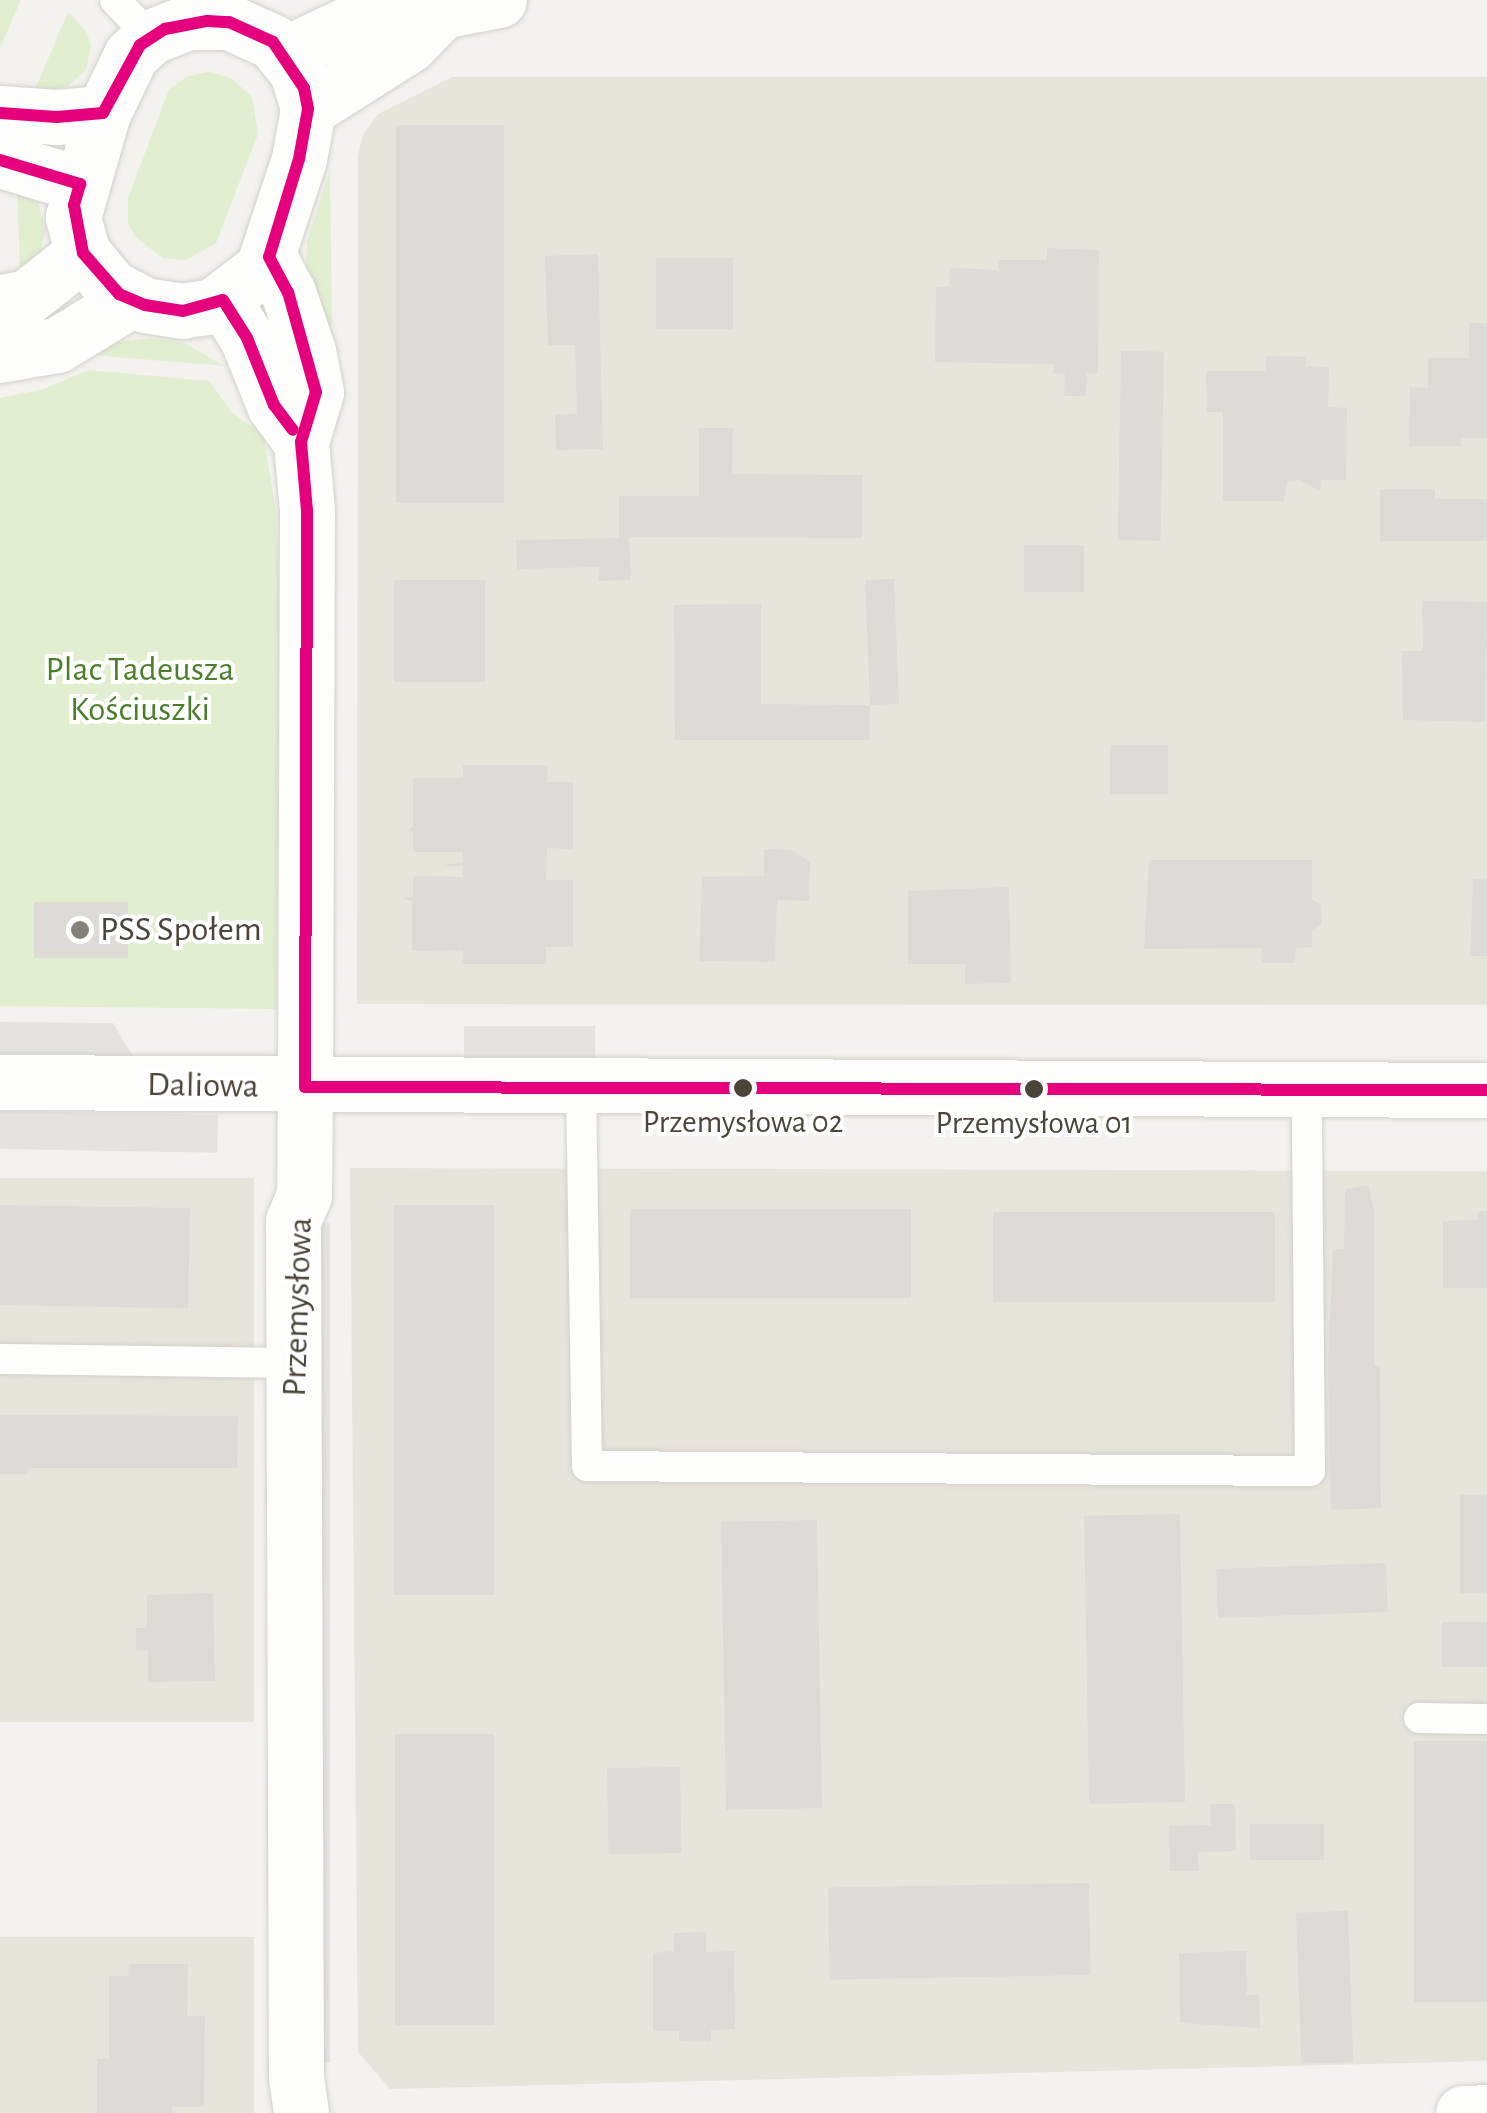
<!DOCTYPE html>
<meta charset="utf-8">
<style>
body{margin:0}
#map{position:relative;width:1487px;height:2113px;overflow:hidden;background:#f4f2ee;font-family:"Alegreya Sans",sans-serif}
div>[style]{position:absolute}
.residential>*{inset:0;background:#e7e4dc;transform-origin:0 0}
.green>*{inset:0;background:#e1eecf}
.parking>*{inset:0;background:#e6e3df;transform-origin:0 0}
.building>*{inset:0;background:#dedbd6;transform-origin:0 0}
.roads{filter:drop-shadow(0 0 2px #d2d0cb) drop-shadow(0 0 2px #d2d0cb)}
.lane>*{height:30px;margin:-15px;padding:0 15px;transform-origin:15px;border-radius:15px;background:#fdfdfc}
.street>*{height:55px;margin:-27.5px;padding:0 27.5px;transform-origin:27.5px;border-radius:27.5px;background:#fdfdfc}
.bus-1>*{height:12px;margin:-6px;padding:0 6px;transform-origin:6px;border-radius:6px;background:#e5007d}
.dots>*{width:28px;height:28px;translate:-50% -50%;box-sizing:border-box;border:5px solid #fff;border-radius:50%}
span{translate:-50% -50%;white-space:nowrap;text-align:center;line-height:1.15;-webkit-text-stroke:8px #fff;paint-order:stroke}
.bus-label{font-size:32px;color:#4b4439}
.park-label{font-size:35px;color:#4a7f2a}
.poi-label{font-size:35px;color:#4b4439}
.left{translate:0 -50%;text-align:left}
.street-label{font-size:35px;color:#4b4439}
</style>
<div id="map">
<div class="residential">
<i style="clip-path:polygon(452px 77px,1487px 77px,1487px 1005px,357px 1004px,358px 156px,363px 134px,378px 114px)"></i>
<i style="clip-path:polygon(350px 1168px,1487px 1171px,1487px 2061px,390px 2089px,358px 2052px)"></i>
<i style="left:0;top:1178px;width:254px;height:544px"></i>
<i style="left:254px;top:1937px;width:176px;height:254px;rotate:90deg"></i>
</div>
<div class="green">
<i style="clip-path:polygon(0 0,21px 0,0 48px)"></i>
<i style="clip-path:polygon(68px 12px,86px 31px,91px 45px,86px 70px,67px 87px,34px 92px)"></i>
<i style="clip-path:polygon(209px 72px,231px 78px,252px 97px,258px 134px,216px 243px,186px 260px,163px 258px,135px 237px,128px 223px,128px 198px,169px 89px,188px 76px)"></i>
<i style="clip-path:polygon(330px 170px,332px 325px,319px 328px,306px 265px,307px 241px)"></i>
<i style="clip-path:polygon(17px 188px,38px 203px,46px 232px,39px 254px,20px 271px)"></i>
<i style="clip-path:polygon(152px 338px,184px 343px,225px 366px,92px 355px,123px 341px)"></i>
<i style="clip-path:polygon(88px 370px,209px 381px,232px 413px,263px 434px,276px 511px,280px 617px,276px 1009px,0 1006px,0 398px,44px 389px)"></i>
</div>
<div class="parking">
<i style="clip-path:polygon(0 1022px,113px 1023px,134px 1058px,0 1057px)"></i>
<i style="left:595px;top:1026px;width:34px;height:131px;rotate:90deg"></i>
<i style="left:0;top:1111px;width:218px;height:38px;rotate:1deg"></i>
<i style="left:309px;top:1223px;width:21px;height:840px"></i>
</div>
<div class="building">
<i style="left:396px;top:125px;width:108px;height:378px"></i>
<i style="clip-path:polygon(1047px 248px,1099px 250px,1098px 374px,1087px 373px,1086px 396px,1064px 396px,1065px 374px,1053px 373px,1054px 364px,935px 362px,936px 287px,950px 286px,949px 268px,998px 270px,998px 260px,1047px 260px)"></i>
<i style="clip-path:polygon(598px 254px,603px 449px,556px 450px,555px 415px,577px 414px,575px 345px,548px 345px,545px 256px)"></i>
<i style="left:656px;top:258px;width:77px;height:71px"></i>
<i style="clip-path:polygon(1469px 323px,1487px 323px,1487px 438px,1461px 438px,1461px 446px,1409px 446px,1410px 387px,1428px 388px,1428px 358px,1469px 358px)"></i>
<i style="left:1121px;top:351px;width:43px;height:189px;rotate:1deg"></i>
<i style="clip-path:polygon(1266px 356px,1305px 357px,1306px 366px,1329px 367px,1328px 407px,1347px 408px,1346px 480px,1321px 480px,1320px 491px,1300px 480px,1287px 481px,1284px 501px,1223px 501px,1223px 412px,1207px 412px,1206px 371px,1266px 371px)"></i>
<i style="clip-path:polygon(699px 428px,733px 428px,732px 474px,862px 475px,862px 538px,629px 537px,631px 580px,598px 581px,599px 567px,517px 569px,516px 540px,619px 538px,619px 496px,699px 496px)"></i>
<i style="clip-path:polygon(1380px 489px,1435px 489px,1435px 499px,1487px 499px,1487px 541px,1380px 541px)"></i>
<i style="left:1024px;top:545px;width:60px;height:47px"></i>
<i style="clip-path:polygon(894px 579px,899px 704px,870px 705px,869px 740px,675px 740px,674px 605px,761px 604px,761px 704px,870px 705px,865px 580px)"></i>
<i style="left:394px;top:580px;width:91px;height:102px"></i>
<i style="clip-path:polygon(1422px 601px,1487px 602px,1485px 722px,1403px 720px,1402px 651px,1423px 651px)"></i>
<i style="left:1110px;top:745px;width:58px;height:49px"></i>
<i style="clip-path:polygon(463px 765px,548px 765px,547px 782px,573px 782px,573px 849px,547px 848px,546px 880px,573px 880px,573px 947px,546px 947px,546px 964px,462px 964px,463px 950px,412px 951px,412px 901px,402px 898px,413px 897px,413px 876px,463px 877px,463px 866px,441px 866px,463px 862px,463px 852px,413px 852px,413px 831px,408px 831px,413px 827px,413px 778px,463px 778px)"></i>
<i style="clip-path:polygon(764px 849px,792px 850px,810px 862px,809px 901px,777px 900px,775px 962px,699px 961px,702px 877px,764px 876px)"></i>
<i style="clip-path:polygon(1149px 860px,1312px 860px,1312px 899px,1321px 905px,1322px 924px,1312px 930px,1312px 947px,1296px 948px,1295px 963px,1262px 963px,1261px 948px,1144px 949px)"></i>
<i style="clip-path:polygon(1473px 879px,1487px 879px,1487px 956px,1470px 956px)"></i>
<i style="clip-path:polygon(1009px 887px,1011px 983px,965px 984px,965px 964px,908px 964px,908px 891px)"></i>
<i style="left:34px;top:902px;width:94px;height:56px"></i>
<i style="clip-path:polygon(1369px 1185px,1374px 1212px,1374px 1366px,1380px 1366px,1381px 1508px,1331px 1510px,1328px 1366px,1333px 1249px,1344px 1249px,1345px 1189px)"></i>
<i style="left:0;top:1205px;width:190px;height:100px;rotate:1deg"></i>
<i style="left:394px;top:1205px;width:100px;height:390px"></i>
<i style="left:630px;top:1209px;width:281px;height:89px"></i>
<i style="clip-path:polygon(1487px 1211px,1487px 1288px,1443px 1288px,1443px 1221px,1477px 1220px,1477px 1212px)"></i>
<i style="left:993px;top:1212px;width:282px;height:90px"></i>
<i style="clip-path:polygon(0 1415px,238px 1416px,237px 1468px,29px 1468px,26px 1474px,0 1474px)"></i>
<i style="left:1460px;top:1495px;width:27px;height:98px"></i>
<i style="left:1180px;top:1514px;width:288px;height:96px;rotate:89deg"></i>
<i style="left:817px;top:1520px;width:288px;height:96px;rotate:89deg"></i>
<i style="left:1386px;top:1563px;width:49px;height:170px;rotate:88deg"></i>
<i style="clip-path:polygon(213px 1593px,215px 1681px,148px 1682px,148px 1651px,136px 1650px,136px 1628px,147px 1628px,147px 1595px)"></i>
<i style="left:1487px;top:1622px;width:45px;height:45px;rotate:90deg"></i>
<i style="left:395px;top:1734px;width:99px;height:291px"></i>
<i style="left:1487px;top:1741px;width:261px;height:73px;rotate:90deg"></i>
<i style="left:680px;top:1767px;width:86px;height:73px;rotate:89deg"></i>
<i style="clip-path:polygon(1210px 1804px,1235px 1804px,1236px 1851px,1198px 1852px,1199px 1871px,1170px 1871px,1169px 1826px,1211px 1825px)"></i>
<i style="left:1324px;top:1824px;width:36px;height:74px;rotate:90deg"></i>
<i style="left:1089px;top:1883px;width:92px;height:261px;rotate:89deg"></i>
<i style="left:1348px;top:1911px;width:151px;height:52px;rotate:88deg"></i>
<i style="clip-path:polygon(706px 1932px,706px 1952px,734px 1951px,735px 2029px,711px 2030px,711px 2042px,679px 2041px,679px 2031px,653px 2031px,653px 1953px,674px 1951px,674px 1933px)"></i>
<i style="clip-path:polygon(1246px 1951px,1247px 1995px,1259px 1995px,1260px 2028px,1180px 2023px,1179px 1953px)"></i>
<i style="clip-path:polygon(129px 1964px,188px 1964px,187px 2016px,205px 2016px,204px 2107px,172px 2107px,172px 2113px,97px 2113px,97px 2059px,109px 2059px,109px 1976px,128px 1976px)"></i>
</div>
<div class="roads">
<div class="lane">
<i style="left:115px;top:0;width:51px;rotate:46.6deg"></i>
<i style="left:581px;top:1085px;width:381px;rotate:89.1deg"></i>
<i style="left:587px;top:1466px;width:723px;rotate:0.4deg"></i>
<i style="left:1310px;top:1471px;width:381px;rotate:-90.5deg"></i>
<i style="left:0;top:1359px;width:295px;rotate:0.8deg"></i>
<i style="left:1419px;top:1718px;width:68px;rotate:0.8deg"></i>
</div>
<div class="street">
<i style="left:188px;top:22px;width:41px"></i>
<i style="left:229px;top:22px;width:48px;rotate:24.4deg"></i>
<i style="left:273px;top:42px;width:38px;rotate:51deg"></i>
<i style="left:297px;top:72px;width:39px;rotate:73deg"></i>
<i style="left:308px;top:109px;width:51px;rotate:100.2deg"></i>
<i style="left:299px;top:159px;width:115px;rotate:108.3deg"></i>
<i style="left:263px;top:268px;width:63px;rotate:142.8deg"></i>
<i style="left:213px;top:306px;width:30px;rotate:171deg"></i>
<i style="left:183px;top:311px;width:38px;rotate:-171deg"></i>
<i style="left:145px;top:305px;width:38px;rotate:-152deg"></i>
<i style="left:111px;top:287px;width:44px;rotate:-129.5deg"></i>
<i style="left:83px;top:253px;width:37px;rotate:-106deg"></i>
<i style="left:73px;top:217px;width:108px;rotate:-73.9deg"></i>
<i style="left:103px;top:113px;width:64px;rotate:-64.2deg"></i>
<i style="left:131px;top:55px;width:26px;rotate:-43deg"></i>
<i style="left:150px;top:37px;width:41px;rotate:-21.5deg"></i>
<i style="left:285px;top:54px;width:116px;rotate:-25.5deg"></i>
<i style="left:390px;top:4px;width:52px;rotate:7.7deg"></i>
<i style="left:442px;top:11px;width:58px;rotate:-10.9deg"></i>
<i style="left:308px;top:109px;width:120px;rotate:-32.4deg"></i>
<i style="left:409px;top:45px;width:47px;rotate:-45.9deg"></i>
<i style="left:0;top:113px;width:57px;rotate:4deg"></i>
<i style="left:57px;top:117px;width:46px;rotate:-5deg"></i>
<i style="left:0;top:160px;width:84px;rotate:16.7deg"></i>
<i style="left:269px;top:257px;width:40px;rotate:62deg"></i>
<i style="left:288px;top:292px;width:62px;rotate:71.3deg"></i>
<i style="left:308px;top:351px;width:42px;rotate:79deg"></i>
<i style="left:316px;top:392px;width:52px;rotate:106.7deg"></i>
<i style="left:301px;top:442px;width:68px;rotate:85deg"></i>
<i style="left:307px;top:510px;width:577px;rotate:90.2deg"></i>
<i style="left:305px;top:1087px;width:108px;rotate:90.5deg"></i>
<i style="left:304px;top:1195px;width:28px;rotate:113deg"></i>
<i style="left:293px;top:1221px;width:856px;rotate:89.8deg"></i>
<i style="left:296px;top:2077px;width:36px;rotate:82deg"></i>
<i style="left:223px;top:300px;width:45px;rotate:57.7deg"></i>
<i style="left:247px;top:338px;width:72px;rotate:68.1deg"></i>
<i style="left:274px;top:405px;width:46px;rotate:53.9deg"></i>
<i style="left:0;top:302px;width:27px;rotate:-10deg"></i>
<i style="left:27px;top:297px;width:71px;rotate:-38.2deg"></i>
<i style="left:0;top:355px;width:58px;rotate:-10deg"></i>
<i style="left:57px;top:345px;width:87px;rotate:-31.3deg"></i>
<i style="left:0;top:1082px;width:1487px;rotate:0.31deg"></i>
<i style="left:1463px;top:2113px;width:24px;rotate:-2deg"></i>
</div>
</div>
<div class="bus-1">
<i style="left:0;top:113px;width:57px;rotate:4deg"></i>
<i style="left:57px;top:117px;width:46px;rotate:-5deg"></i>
<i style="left:103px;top:113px;width:77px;rotate:-61.4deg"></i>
<i style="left:140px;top:45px;width:30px;rotate:-33deg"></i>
<i style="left:165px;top:29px;width:43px;rotate:-10.8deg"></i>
<i style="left:207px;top:21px;width:22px;rotate:3deg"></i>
<i style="left:229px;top:22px;width:48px;rotate:24.4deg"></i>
<i style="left:273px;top:42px;width:55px;rotate:56deg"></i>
<i style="left:304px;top:88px;width:21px;rotate:79deg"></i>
<i style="left:308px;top:109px;width:51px;rotate:100.2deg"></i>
<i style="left:299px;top:159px;width:102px;rotate:107deg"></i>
<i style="left:269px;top:257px;width:40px;rotate:62deg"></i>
<i style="left:288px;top:292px;width:104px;rotate:74.4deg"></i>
<i style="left:316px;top:392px;width:52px;rotate:106.7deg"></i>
<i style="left:301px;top:442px;width:68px;rotate:85deg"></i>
<i style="left:307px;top:510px;width:577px;rotate:90.2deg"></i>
<i style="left:0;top:160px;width:84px;rotate:16.7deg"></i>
<i style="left:80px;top:184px;width:22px;rotate:106deg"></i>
<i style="left:74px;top:205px;width:49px;rotate:79.4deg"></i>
<i style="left:83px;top:253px;width:55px;rotate:48.7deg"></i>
<i style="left:119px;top:294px;width:28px;rotate:23deg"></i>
<i style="left:145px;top:305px;width:38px;rotate:9deg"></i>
<i style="left:183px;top:311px;width:41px;rotate:-15.4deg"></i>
<i style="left:223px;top:300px;width:45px;rotate:57.7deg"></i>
<i style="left:247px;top:338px;width:72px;rotate:68.1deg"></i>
<i style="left:274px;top:405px;width:31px;rotate:53deg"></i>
<i style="left:305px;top:1087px;width:1182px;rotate:0.15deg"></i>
</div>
<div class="dots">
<i style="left:80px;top:930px;background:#868178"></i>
<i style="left:743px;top:1088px;background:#4b4439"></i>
<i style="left:1034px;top:1089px;background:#4b4439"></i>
</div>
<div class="bus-label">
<span style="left:743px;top:1122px">Przemysłowa 02</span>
<span style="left:1034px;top:1123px">Przemysłowa 01</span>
</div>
<div class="park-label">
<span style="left:140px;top:690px">Plac Tadeusza<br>Kościuszki</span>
</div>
<div class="poi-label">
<span class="left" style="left:100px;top:930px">PSS Społem</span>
</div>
<div class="street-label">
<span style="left:203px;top:1086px;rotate:1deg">Daliowa</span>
<span style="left:298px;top:1307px;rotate:-88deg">Przemysłowa</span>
</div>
</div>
